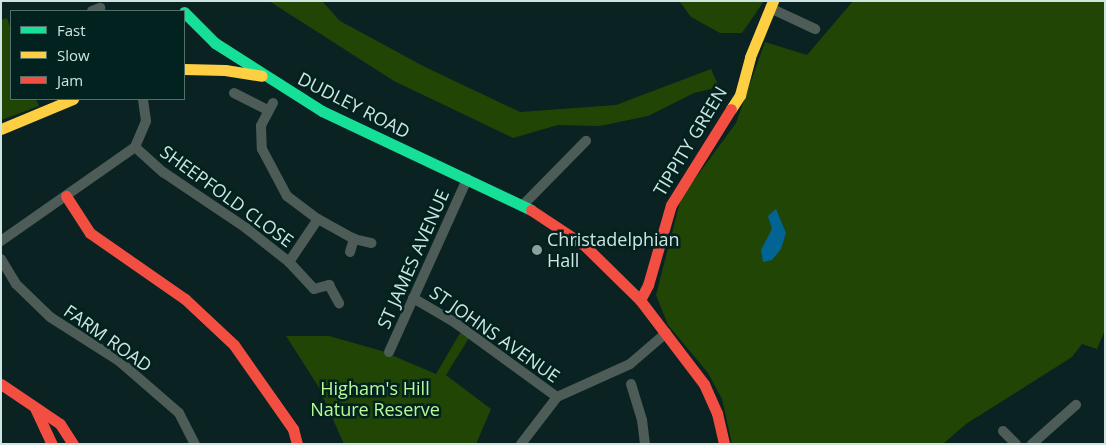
<!DOCTYPE html>
<style>
body{margin:0}
#map{position:relative;width:1106px;height:445px;overflow:hidden;background:#0a2221;font-family:"Open Sans",sans-serif}
div>[style]{position:absolute}
.green>*{inset:0;background:#204504}
.water>*{inset:0;background:#016493}
.street>*{height:10px;margin:-5px;padding:0 5px;transform-origin:5px;border-radius:5px;background:#4d5c56}
.fast>*{height:11px;margin:-5.5px;padding:0 5.5px;transform-origin:5.5px;border-radius:5.5px;background:#16e098}
.slow>*{height:11px;margin:-5.5px;padding:0 5.5px;transform-origin:5.5px;border-radius:5.5px;background:#ffcf43}
.jam>*{height:11px;margin:-5.5px;padding:0 5.5px;transform-origin:5.5px;border-radius:5.5px;background:#f24e42}
.dots>*{width:14px;height:14px;translate:-50% -50%;box-sizing:border-box;border:2px solid #01221f;border-radius:50%}
span{translate:-50% -50%;white-space:nowrap;text-align:center;line-height:1.15;-webkit-text-stroke:5px #01221f;paint-order:stroke}
.street-label{font-size:18px;color:#cfe5e2}
.poi-label{font-size:18px;color:#cfe5e2}
.left{translate:0 -50%;text-align:left}
.park-label{font-size:18px;color:#bafa96}
.frame{position:absolute;inset:0;border:2px solid #cfe5e2;pointer-events:none}
.legend{position:absolute;left:10px;top:10px;width:175px;height:90px;box-sizing:border-box;background:#01221f;border:1px solid #53706d;margin:0;padding:6px 9px;list-style:none;font-size:15px;color:#cfe5e2}
.legend li{display:flex;align-items:center;gap:10px;height:25px}
.legend b{width:25px;border:1px solid #53706d}
</style>
<div id="map">
<div class="green">
<i style="clip-path:polygon(269px 1px,322px 1px,340px 21px,425px 67px,520px 112px,616px 105px,711px 69px,719px 87px,694px 93px,648px 116px,600px 126px,558px 125px,513px 138px,394px 81px)"></i>
<i style="clip-path:polygon(679px 1px,764px 1px,742px 33px,720px 33px,691px 17px)"></i>
<i style="clip-path:polygon(853px 1px,1105px 1px,1105px 330px,1097px 349px,1082px 344px,1072px 357px,966px 424px,943px 444px,732px 444px,722px 399px,708px 373px,668px 325px,656px 295px,681px 198px,736px 123px,765px 42px,807px 55px)"></i>
<i style="clip-path:polygon(7px 18px,11px 30px,11px 99px,36px 99px,39px 106px,1px 120px,1px 20px)"></i>
<i style="clip-path:polygon(460px 333px,469px 338px,446px 375px,491px 409px,476px 444px,344px 444px,318px 386px,286px 336px,329px 336px,382px 351px,436px 374px)"></i>
</div>
<div class="water">
<i style="clip-path:polygon(776px 209px,786px 233px,781px 249px,772px 260px,763px 262px,761px 250px,772px 229px,768px 216px)"></i>
</div>
<div class="street">
<i style="left:770px;top:8px;width:50px;rotate:25deg"></i>
<i style="left:92px;top:11px;width:9px;rotate:-21deg"></i>
<i style="left:234px;top:93px;width:37px;rotate:27deg"></i>
<i style="left:273px;top:103px;width:26px;rotate:118deg"></i>
<i style="left:261px;top:126px;width:23px;rotate:88deg"></i>
<i style="left:262px;top:149px;width:53px;rotate:62deg"></i>
<i style="left:287px;top:196px;width:39px;rotate:37deg"></i>
<i style="left:318px;top:219px;width:52px;rotate:124deg"></i>
<i style="left:135px;top:147px;width:38px;rotate:42deg"></i>
<i style="left:163px;top:172px;width:100px;rotate:34deg"></i>
<i style="left:246px;top:228px;width:55px;rotate:38.3deg"></i>
<i style="left:289px;top:262px;width:37px;rotate:47deg"></i>
<i style="left:314px;top:289px;width:16px;rotate:-15deg"></i>
<i style="left:329px;top:285px;width:21px;rotate:61deg"></i>
<i style="left:523px;top:205px;width:90px;rotate:-45.5deg"></i>
<i style="left:318px;top:219px;width:41px;rotate:29.1deg"></i>
<i style="left:354px;top:239px;width:18px;rotate:13deg"></i>
<i style="left:1px;top:241px;width:164px;rotate:-35deg"></i>
<i style="left:135px;top:147px;width:28px;rotate:-67deg"></i>
<i style="left:146px;top:121px;width:22px;rotate:-98deg"></i>
<i style="left:350px;top:252px;width:14px;rotate:-73deg"></i>
<i style="left:1px;top:259px;width:29px;rotate:59deg"></i>
<i style="left:16px;top:284px;width:47px;rotate:44.1deg"></i>
<i style="left:50px;top:317px;width:82px;rotate:32.5deg"></i>
<i style="left:119px;top:361px;width:79px;rotate:40.9deg"></i>
<i style="left:179px;top:413px;width:35px;rotate:63deg"></i>
<i style="left:413px;top:298px;width:48px;rotate:30.3deg"></i>
<i style="left:454px;top:322px;width:127px;rotate:36.1deg"></i>
<i style="left:389px;top:352px;width:190px;rotate:-65.7deg"></i>
<i style="left:631px;top:384px;width:38px;rotate:73deg"></i>
<i style="left:642px;top:420px;width:24px;rotate:83deg"></i>
<i style="left:1003px;top:431px;width:18px;rotate:45deg"></i>
<i style="left:521px;top:444px;width:59px;rotate:-52.5deg"></i>
<i style="left:557px;top:397px;width:80px;rotate:-24.3deg"></i>
<i style="left:630px;top:364px;width:48px;rotate:-40.7deg"></i>
<i style="left:1032px;top:444px;width:59px;rotate:-41.6deg"></i>
</div>
<div class="fast">
<i style="left:184px;top:12px;width:44px;rotate:45deg"></i>
<i style="left:215px;top:43px;width:127px;rotate:32.4deg"></i>
<i style="left:322px;top:111px;width:231px;rotate:25.3deg"></i>
</div>
<div class="slow">
<i style="left:184px;top:69px;width:41px;rotate:1.4deg"></i>
<i style="left:225px;top:70px;width:37px;rotate:9deg"></i>
<i style="left:731px;top:109px;width:17px;rotate:-57deg"></i>
<i style="left:740px;top:95px;width:39px;rotate:-75deg"></i>
<i style="left:750px;top:57px;width:61px;rotate:-67.7deg"></i>
<i style="left:1px;top:129px;width:78px;rotate:-22.6deg"></i>
</div>
<div class="jam">
<i style="left:66px;top:196px;width:44px;rotate:57deg"></i>
<i style="left:90px;top:233px;width:116px;rotate:34.8deg"></i>
<i style="left:185px;top:299px;width:67px;rotate:43.2deg"></i>
<i style="left:234px;top:345px;width:103px;rotate:54.9deg"></i>
<i style="left:293px;top:429px;width:16px;rotate:75deg"></i>
<i style="left:531px;top:210px;width:64px;rotate:33.4deg"></i>
<i style="left:584px;top:245px;width:78px;rotate:44.5deg"></i>
<i style="left:640px;top:300px;width:106px;rotate:52.7deg"></i>
<i style="left:704px;top:384px;width:32px;rotate:66deg"></i>
<i style="left:717px;top:413px;width:32px;rotate:77deg"></i>
<i style="left:640px;top:300px;width:17px;rotate:-62deg"></i>
<i style="left:648px;top:285px;width:83px;rotate:-74deg"></i>
<i style="left:671px;top:205px;width:113px;rotate:-58deg"></i>
<i style="left:1px;top:384px;width:71px;rotate:34.1deg"></i>
<i style="left:60px;top:424px;width:24px;rotate:57deg"></i>
<i style="left:35px;top:408px;width:40px;rotate:65deg"></i>
</div>
<div class="dots">
<i style="left:537px;top:250px;background:#8aa19e"></i>
</div>
<div class="street-label">
<span style="left:354px;top:105px;rotate:27deg">DUDLEY ROAD</span>
<span style="left:690px;top:141px;rotate:-59deg">TIPPITY GREEN</span>
<span style="left:227px;top:196px;rotate:36deg">SHEEPFOLD CLOSE</span>
<span style="left:413px;top:259px;rotate:-66deg">ST JAMES AVENUE</span>
<span style="left:495px;top:334px;rotate:35deg">ST JOHNS AVENUE</span>
<span style="left:108px;top:338px;rotate:35deg">FARM ROAD</span>
</div>
<div class="poi-label">
<span class="left" style="left:547px;top:250px">Christadelphian<br>Hall</span>
</div>
<div class="park-label">
<span style="left:375px;top:399px">Higham's Hill<br>Nature Reserve</span>
</div>
<div class="frame"></div>
<ul class="legend">
<li><b style="height:6px;background:#16e098"></b>Fast</li>
<li><b style="height:6px;background:#ffcf43"></b>Slow</li>
<li><b style="height:6px;background:#f24e42"></b>Jam</li>
</ul>
</div>
